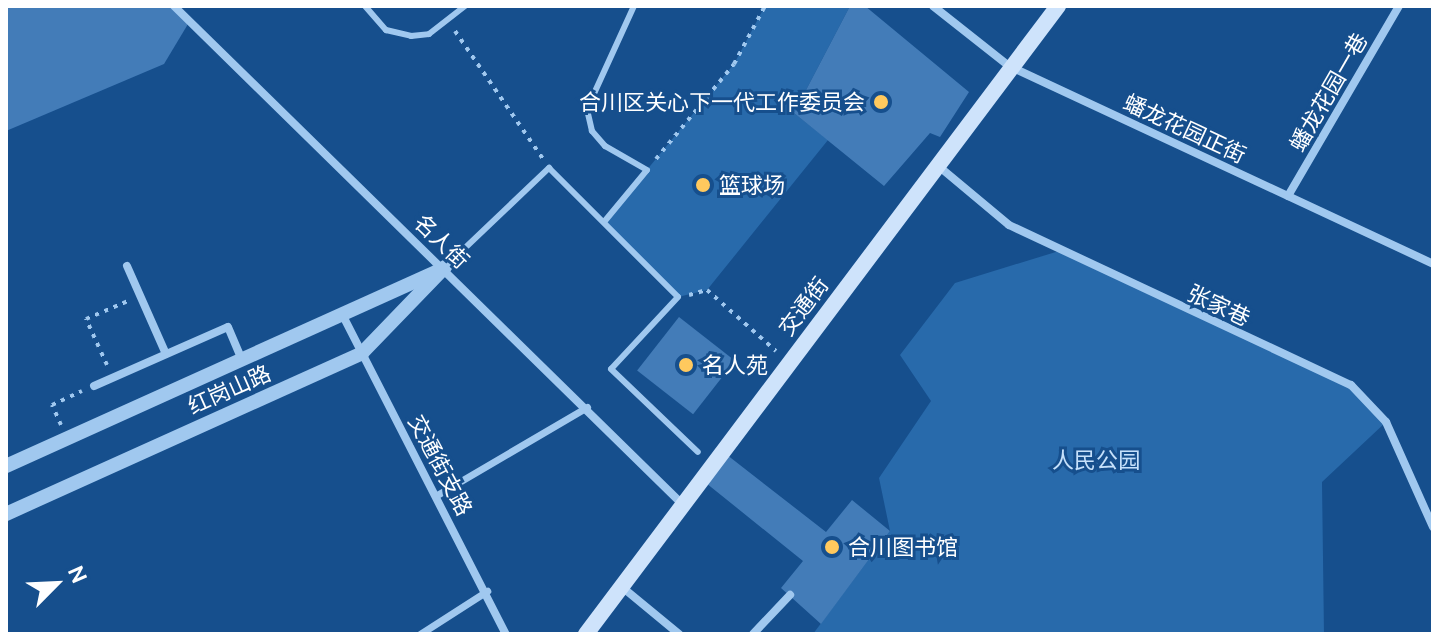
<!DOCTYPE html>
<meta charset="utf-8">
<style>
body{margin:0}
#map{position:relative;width:1439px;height:640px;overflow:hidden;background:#164f8d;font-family:Ubuntu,"Noto Sans SC",sans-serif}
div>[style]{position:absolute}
.green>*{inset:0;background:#286aab}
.building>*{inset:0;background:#437cb8;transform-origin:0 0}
.path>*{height:4px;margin-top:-2px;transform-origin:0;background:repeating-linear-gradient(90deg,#a0c8ef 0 4px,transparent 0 10px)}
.service>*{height:6px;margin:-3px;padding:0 3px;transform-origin:3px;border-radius:3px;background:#a0c8ef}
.pedestrian>*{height:7px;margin:-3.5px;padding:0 3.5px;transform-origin:3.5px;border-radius:3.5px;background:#a0c8ef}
.minor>*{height:8px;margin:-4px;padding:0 4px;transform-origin:4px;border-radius:4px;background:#a0c8ef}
.tertiary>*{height:14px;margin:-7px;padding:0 7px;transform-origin:7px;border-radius:7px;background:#a0c8ef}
.secondary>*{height:16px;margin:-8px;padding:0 8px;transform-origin:8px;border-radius:8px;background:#cee3fb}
.dots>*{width:22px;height:22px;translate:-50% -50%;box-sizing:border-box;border:4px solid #164f8d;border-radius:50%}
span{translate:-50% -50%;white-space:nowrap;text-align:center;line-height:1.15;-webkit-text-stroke:6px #164f8d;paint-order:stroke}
.street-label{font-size:22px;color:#fff}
.poi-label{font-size:22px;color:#fff}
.right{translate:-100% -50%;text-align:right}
.left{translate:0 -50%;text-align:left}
.park-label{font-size:22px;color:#c6e1fb}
.frame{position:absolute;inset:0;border:8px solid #fff;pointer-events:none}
.north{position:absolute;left:16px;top:544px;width:80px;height:80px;-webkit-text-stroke:6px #164f8d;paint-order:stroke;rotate:66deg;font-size:22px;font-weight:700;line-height:32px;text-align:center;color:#fff}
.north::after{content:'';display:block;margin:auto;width:28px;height:36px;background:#fff;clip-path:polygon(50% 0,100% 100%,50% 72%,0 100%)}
</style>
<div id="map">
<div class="green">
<i style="clip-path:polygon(765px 6px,850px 6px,794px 113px,828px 140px,707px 290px,678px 297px,604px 222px,734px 64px)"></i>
<i style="clip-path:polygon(1059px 251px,1351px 385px,1386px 422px,1322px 482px,1324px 634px,813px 634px,890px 531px,879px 478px,931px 401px,900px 355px,955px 283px)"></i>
</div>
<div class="building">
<i style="clip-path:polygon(6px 6px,174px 6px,188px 24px,164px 64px,6px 131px)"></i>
<i style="clip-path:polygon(850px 6px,865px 6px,969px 92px,940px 137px,930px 133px,884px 186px,794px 113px)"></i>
<i style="left:679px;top:317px;width:71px;height:68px;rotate:38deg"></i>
<i style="clip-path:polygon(722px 451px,826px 532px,852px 500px,890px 531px,821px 624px,781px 588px,803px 561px,701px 479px)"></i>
</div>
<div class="path">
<i style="left:455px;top:31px;width:155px;rotate:55.5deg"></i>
<i style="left:656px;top:159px;width:123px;rotate:-50.6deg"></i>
<i style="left:734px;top:64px;width:66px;rotate:-61.9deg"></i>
<i style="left:689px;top:295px;width:19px;rotate:-16deg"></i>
<i style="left:707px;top:290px;width:92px;rotate:41.5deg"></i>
<i style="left:107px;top:365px;width:51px;rotate:-114.5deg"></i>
<i style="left:86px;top:319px;width:46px;rotate:-23.2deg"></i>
<i style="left:61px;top:425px;width:22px;rotate:-114deg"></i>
<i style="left:52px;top:405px;width:33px;rotate:-25deg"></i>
</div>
<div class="service">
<i style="left:365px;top:6px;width:32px;rotate:49deg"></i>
<i style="left:386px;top:30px;width:26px;rotate:13deg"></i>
<i style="left:411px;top:36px;width:18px;rotate:-6deg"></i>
<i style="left:429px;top:34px;width:46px;rotate:-37.9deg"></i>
<i style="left:604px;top:222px;width:67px;rotate:-50.4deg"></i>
<i style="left:647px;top:170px;width:48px;rotate:-150.3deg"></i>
<i style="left:605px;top:146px;width:20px;rotate:-131deg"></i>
<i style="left:592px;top:131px;width:23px;rotate:-103deg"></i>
<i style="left:587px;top:109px;width:113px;rotate:-65.5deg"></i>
<i style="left:445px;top:267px;width:144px;rotate:-43.6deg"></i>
<i style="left:549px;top:168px;width:182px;rotate:45deg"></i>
<i style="left:678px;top:297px;width:98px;rotate:132.9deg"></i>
<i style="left:611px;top:369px;width:120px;rotate:43.7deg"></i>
</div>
<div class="pedestrian">
<i style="left:437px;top:495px;width:174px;rotate:-30.4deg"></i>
<i style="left:420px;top:634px;width:80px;rotate:-32.7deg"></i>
</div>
<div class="minor">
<i style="left:174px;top:6px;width:711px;rotate:44.43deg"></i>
<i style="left:933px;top:6px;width:97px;rotate:38.3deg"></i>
<i style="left:1009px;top:66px;width:468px;rotate:25deg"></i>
<i style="left:936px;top:164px;width:95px;rotate:39.9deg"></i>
<i style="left:1009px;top:225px;width:378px;rotate:25.1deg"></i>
<i style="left:1351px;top:385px;width:51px;rotate:46.6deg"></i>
<i style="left:1386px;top:422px;width:115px;rotate:65.9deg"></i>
<i style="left:1288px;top:196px;width:220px;rotate:-59.7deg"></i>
<i style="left:127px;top:266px;width:96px;rotate:66.1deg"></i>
<i style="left:342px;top:314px;width:360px;rotate:62.9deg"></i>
<i style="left:94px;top:386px;width:146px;rotate:-23.8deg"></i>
<i style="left:228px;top:327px;width:36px;rotate:67deg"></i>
<i style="left:622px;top:587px;width:74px;rotate:39.5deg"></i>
<i style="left:753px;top:634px;width:54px;rotate:-46.5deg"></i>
</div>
<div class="tertiary">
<i style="left:6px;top:466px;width:472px;rotate:-24.3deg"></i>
<i style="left:6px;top:514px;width:391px;rotate:-24.3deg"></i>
<i style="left:362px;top:353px;width:120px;rotate:-46deg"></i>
</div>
<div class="secondary">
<i style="left:586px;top:634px;width:786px;rotate:-53.07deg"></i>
</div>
<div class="dots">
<i style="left:881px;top:102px;background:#ffc95e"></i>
<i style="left:703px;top:185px;background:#ffc95e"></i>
<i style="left:686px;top:365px;background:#ffc95e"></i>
<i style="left:832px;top:547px;background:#ffc95e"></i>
</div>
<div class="street-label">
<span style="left:1328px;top:92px;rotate:-60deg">蟠龙花园一巷</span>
<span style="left:1185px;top:128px;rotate:25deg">蟠龙花园正街</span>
<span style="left:442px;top:241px;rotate:44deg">名人街</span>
<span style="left:1219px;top:305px;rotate:25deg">张家巷</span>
<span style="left:803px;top:306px;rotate:-53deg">交通街</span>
<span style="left:229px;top:389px;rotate:-24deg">红岗山路</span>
<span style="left:441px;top:465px;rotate:62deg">交通街支路</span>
</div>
<div class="poi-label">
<span class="right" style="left:865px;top:102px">合川区关心下一代工作委员会</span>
<span class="left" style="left:719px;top:185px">篮球场</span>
<span class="left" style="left:702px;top:365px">名人苑</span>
<span class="left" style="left:848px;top:547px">合川图书馆</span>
</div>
<div class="park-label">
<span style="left:1096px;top:460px">人民公园</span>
</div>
<div class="frame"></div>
<div class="north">N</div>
</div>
